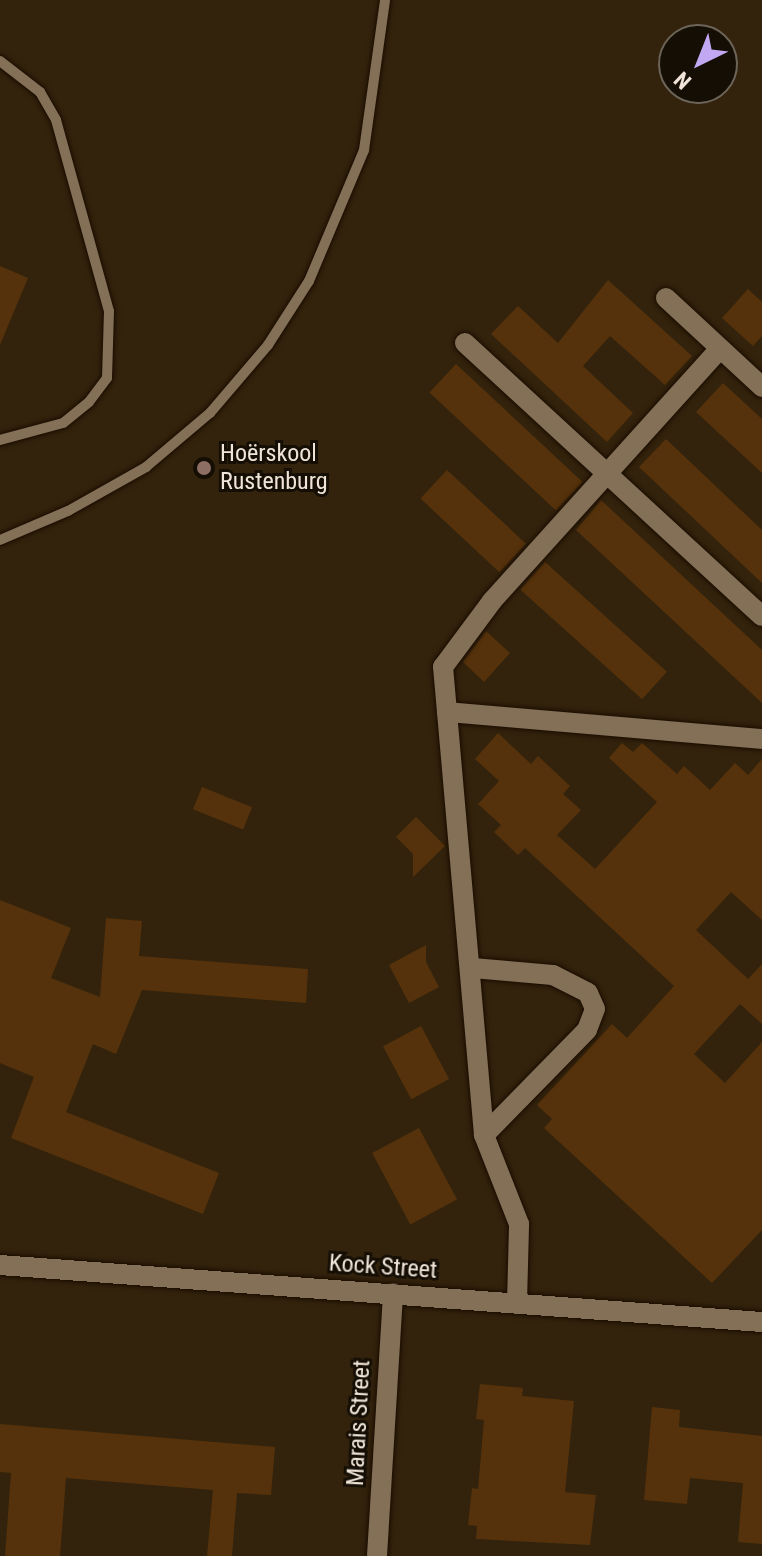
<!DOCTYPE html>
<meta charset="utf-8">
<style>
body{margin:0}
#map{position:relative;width:762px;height:1556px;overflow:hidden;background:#33230c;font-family:"Roboto Condensed",sans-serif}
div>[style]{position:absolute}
.building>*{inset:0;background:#55320b;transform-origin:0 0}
.roads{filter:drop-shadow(0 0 2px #1a0c00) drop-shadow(0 0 2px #1a0c00)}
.service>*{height:10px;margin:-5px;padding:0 5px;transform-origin:5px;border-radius:5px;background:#837057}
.minor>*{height:20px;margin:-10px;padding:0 10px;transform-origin:10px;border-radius:10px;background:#837057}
.dots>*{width:22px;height:22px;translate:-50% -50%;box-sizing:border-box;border:4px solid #150e05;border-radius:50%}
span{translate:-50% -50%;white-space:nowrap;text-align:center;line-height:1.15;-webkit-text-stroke:6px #150e05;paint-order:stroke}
.poi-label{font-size:24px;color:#efe4d7}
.left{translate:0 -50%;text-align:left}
.street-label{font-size:24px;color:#efe4d7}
.north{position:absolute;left:658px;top:24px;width:80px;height:80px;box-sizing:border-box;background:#150e05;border:2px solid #6c6459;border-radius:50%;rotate:223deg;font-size:22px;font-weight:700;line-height:32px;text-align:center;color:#efe4d7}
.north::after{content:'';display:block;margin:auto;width:28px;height:36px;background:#c2a8f2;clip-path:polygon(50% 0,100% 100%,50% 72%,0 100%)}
</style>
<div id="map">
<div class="building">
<i style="clip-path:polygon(0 266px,28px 278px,0 345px)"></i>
<i style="clip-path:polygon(608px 280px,692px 356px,665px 385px,610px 336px,583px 366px,633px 413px,607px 442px,491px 334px,518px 306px,558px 343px)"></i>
<i style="clip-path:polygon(748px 289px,762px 302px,762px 336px,753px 346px,722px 318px)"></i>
<i style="left:456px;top:364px;width:173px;height:39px;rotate:43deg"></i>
<i style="clip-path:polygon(723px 383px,762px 419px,762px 473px,696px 412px)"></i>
<i style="clip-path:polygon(666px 439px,762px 530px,762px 583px,639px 467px)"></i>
<i style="left:447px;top:470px;width:108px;height:39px;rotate:43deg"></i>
<i style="clip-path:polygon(601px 500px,762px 650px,762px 703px,576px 530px)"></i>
<i style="left:545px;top:562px;width:164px;height:37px;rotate:42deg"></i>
<i style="clip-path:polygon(486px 631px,510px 653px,484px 682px,463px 662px)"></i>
<i style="clip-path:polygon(498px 733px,531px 764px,538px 756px,570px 786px,563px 794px,581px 810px,557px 835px,595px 869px,657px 802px,609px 758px,622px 743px,633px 752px,642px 743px,677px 774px,684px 766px,710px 790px,735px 763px,748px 775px,762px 759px,762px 920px,731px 892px,696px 930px,748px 979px,762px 964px,762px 1024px,740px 1004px,694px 1054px,725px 1083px,762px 1042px,762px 1230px,712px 1283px,544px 1128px,552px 1119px,537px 1105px,612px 1024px,627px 1038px,674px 986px,525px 848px,518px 855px,494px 832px,501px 825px,478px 804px,499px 781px,475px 759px)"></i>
<i style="left:202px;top:787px;width:54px;height:24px;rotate:22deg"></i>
<i style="clip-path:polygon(416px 817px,445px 846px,413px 877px,413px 854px,396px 837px)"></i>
<i style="clip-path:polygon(0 900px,71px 928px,51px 978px,100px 997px,106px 918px,142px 921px,139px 956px,308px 969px,306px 1003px,142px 990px,116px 1054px,93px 1044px,66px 1112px,219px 1173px,203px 1214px,11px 1138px,34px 1077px,0 1063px)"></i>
<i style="clip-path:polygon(426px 945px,426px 962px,439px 987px,409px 1003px,389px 965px)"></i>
<i style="left:421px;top:1026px;width:60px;height:43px;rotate:62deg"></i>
<i style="left:419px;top:1128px;width:81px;height:53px;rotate:62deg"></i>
<i style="clip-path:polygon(480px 1384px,523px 1388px,522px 1396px,574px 1401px,565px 1492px,596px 1495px,590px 1545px,476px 1539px,477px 1526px,468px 1525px,472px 1488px,478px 1489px,484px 1420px,476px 1419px)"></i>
<i style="clip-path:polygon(652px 1407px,680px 1410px,679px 1427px,762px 1436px,762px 1544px,738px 1542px,743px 1483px,690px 1478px,687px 1504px,644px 1500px)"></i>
<i style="clip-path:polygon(0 1424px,275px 1447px,271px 1495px,237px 1493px,232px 1556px,207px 1556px,213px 1490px,66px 1478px,60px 1556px,5px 1556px,11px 1473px,0 1472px)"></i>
</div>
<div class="roads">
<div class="service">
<i style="left:0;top:61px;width:51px;rotate:37.8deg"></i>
<i style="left:40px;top:92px;width:32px;rotate:60deg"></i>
<i style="left:56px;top:120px;width:198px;rotate:74.5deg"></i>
<i style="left:109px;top:311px;width:67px;rotate:91.7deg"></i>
<i style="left:107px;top:378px;width:30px;rotate:127deg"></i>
<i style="left:89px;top:402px;width:33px;rotate:141deg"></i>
<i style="left:63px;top:423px;width:65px;rotate:164.9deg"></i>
<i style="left:0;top:540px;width:74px;rotate:-23.1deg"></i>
<i style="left:68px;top:511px;width:90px;rotate:-29.4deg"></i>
<i style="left:146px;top:467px;width:84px;rotate:-40.2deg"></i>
<i style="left:210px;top:413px;width:89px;rotate:-49.5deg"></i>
<i style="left:268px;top:345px;width:76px;rotate:-57.4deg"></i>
<i style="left:309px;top:281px;width:142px;rotate:-67.2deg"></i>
<i style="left:364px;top:150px;width:151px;rotate:-82deg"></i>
</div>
<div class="minor">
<i style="left:666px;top:298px;width:131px;rotate:42.8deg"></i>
<i style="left:465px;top:343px;width:403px;rotate:42.6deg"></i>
<i style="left:447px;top:712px;width:316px;rotate:4.9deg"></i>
<i style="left:473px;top:968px;width:80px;rotate:5deg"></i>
<i style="left:553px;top:975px;width:39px;rotate:27deg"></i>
<i style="left:588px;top:993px;width:17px;rotate:66deg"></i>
<i style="left:595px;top:1009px;width:22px;rotate:111deg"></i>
<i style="left:587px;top:1030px;width:147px;rotate:134.4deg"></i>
<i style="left:0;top:1265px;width:764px;rotate:4.28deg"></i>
<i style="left:517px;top:1303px;width:79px;rotate:-88.5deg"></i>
<i style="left:519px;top:1224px;width:96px;rotate:-111.5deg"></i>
<i style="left:484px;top:1135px;width:470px;rotate:-95deg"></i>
<i style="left:443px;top:667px;width:82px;rotate:-53.4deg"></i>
<i style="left:492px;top:601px;width:340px;rotate:-47.9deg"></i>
<i style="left:377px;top:1556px;width:263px;rotate:-86.5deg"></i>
</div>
</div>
<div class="dots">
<i style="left:204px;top:468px;background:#8d6e63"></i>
</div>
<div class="poi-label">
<span class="left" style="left:220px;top:468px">Hoërskool<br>Rustenburg</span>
</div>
<div class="street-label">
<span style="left:383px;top:1267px;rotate:4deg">Kock Street</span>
<span style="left:359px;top:1423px;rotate:-87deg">Marais Street</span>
</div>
<div class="north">N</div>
</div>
